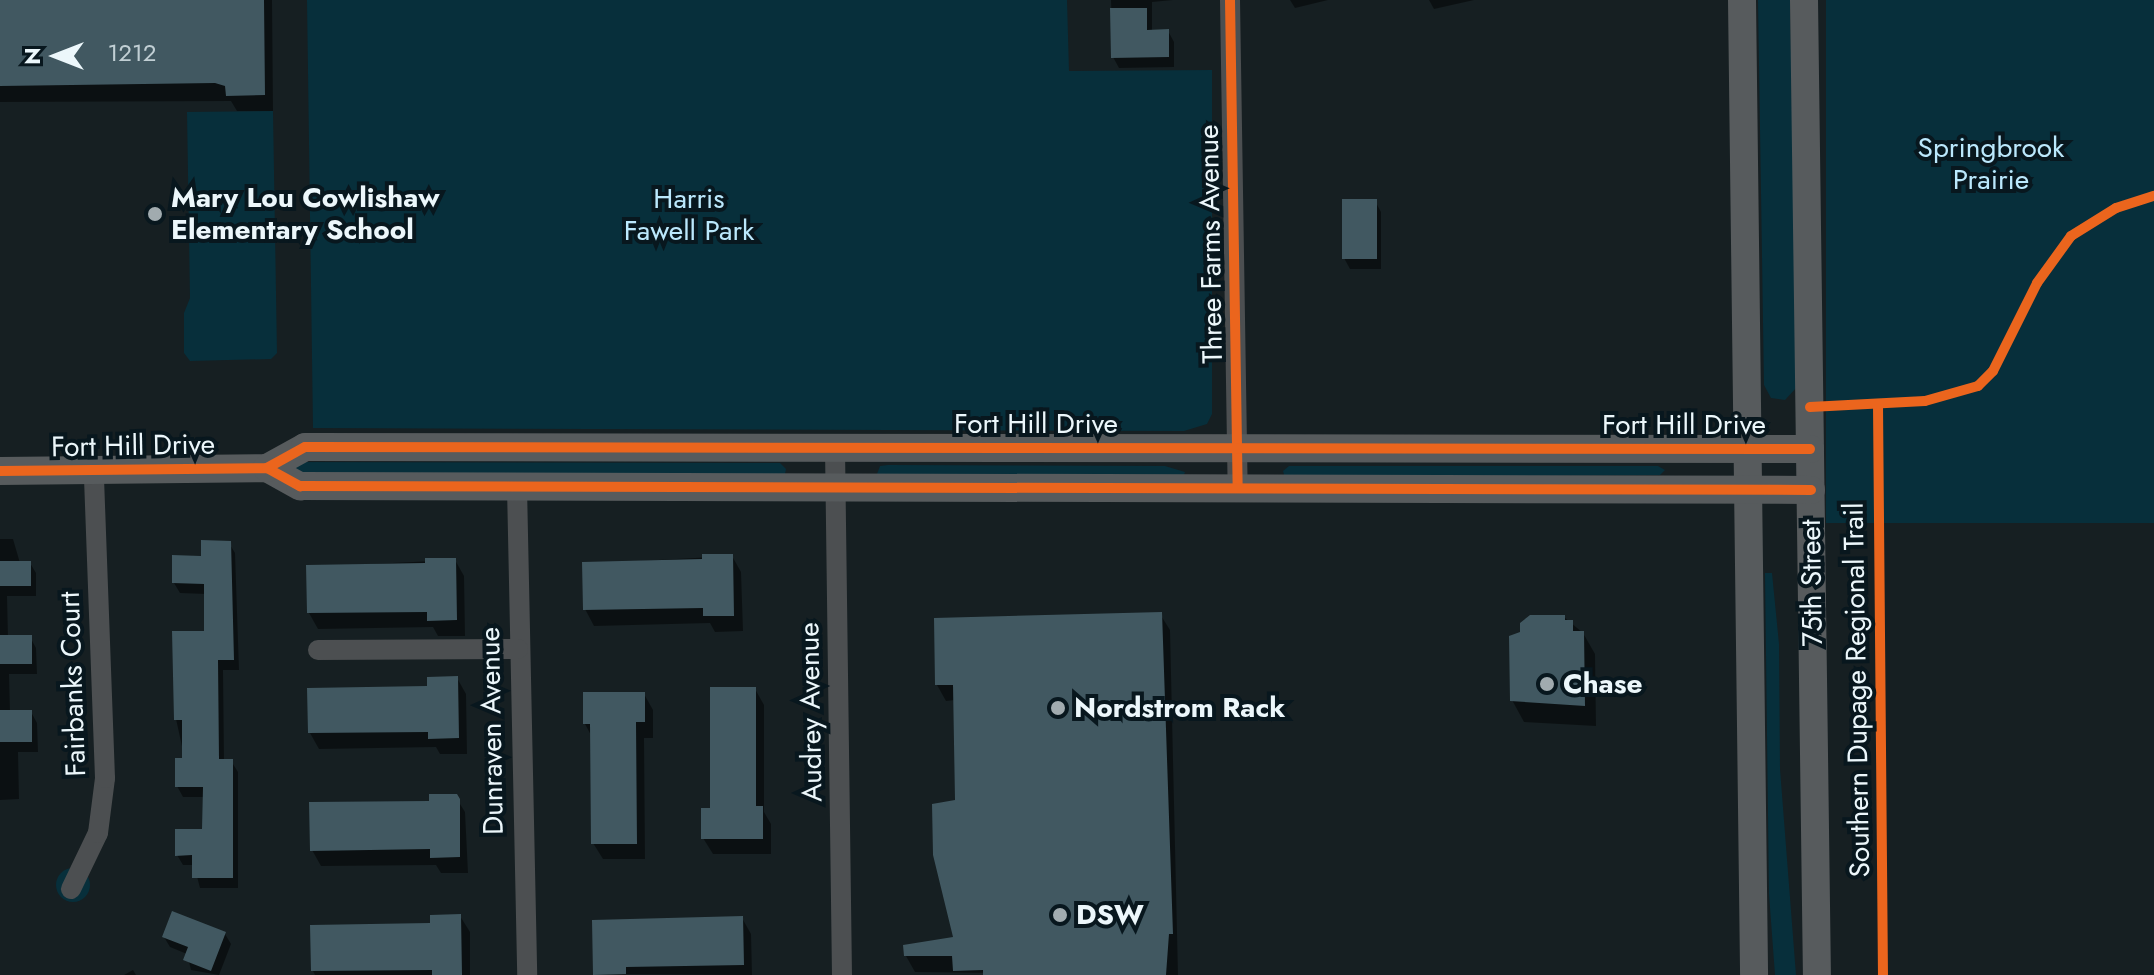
<!DOCTYPE html>
<style>
body{margin:0}
#map{position:relative;width:2154px;height:975px;overflow:hidden;background:#161f22;font-family:Jost,sans-serif}
div>[style]{position:absolute}
.green>*{inset:0;background:#072f3b;transform-origin:0 0}
.round{border-radius:50%}
.shadow>*{inset:0;background:#0007}
.building>*{inset:0;background:#415861;transform-origin:0 0}
.street>*{height:20px;margin:-10px;padding:0 10px;transform-origin:10px;border-radius:10px;background:#4c4f51}
.secondary>*{height:28px;margin:-14px;padding:0 14px;transform-origin:14px;border-radius:14px;background:#575b5d}
.cycleway>*{height:10px;margin:-5px;padding:0 5px;transform-origin:5px;border-radius:5px;background:#eb651d}
.dots>*{width:22px;height:22px;translate:-50% -50%;box-sizing:border-box;border:4px solid #08171e;border-radius:50%}
span{translate:-50% -50%;white-space:nowrap;text-align:center;line-height:1.15;-webkit-text-stroke:8px #08171e;paint-order:stroke}
.number-label{font-size:24px;color:#c1cfd4}
.number-label span{-webkit-text-stroke-width:0}
.park-label{font-size:28px;color:#bbe8fc}
.poi-label{font-size:28px;color:#ecf7fb;font-weight:700}
.left{translate:0 -50%;text-align:left}
.street-label{font-size:28px;color:#ecf7fb}
.north{position:absolute;left:16px;top:16px;width:80px;height:80px;-webkit-text-stroke:6px #08171e;paint-order:stroke;rotate:270deg;font-size:22px;font-weight:700;line-height:32px;text-align:center;color:#ecf7fb}
.north::after{content:'';display:block;margin:auto;width:28px;height:36px;background:#ecf7fb;clip-path:polygon(50% 0,100% 100%,50% 72%,0 100%)}
</style>
<div id="map">
<div class="green">
<i style="clip-path:polygon(307px 0,1067px 0,1069px 71px,1212px 70px,1212px 414px,1207px 424px,1184px 431px,313px 428px)"></i>
<i style="clip-path:polygon(1758px 0,1790px 0,1797px 387px,1785px 400px,1771px 398px,1764px 385px)"></i>
<i style="left:1826px;top:0;width:328px;height:523px"></i>
<i style="clip-path:polygon(273px 111px,277px 353px,271px 359px,190px 361px,184px 353px,184px 313px,190px 298px,187px 112px)"></i>
<i style="clip-path:polygon(286px 462px,780px 463px,786px 469px,785px 474px,286px 474px)"></i>
<i style="clip-path:polygon(888px 465px,1165px 466px,1185px 472px,1183px 477px,877px 474px,880px 466px)"></i>
<i style="clip-path:polygon(1289px 466px,1658px 466px,1665px 470px,1660px 475px,1285px 478px,1283px 471px)"></i>
<i style="clip-path:polygon(1765px 573px,1772px 573px,1779px 644px,1780px 769px,1796px 975px,1775px 975px,1769px 894px)"></i>
<i class="round" style="left:56px;top:868px;width:34px;height:34px"></i>
</div>
<div class="shadow">
<i style="clip-path:polygon(0 0,272px 0,273px 111px,237px 111px,231px 101px,0 102px)"></i>
<i style="clip-path:polygon(1111px 0,1173px 0,1152px 2px,1152px 32px,1168px 31px,1174px 42px,1174px 67px,1119px 68px,1113px 57px)"></i>
<i style="clip-path:polygon(1290px 0,1328px 0,1295px 8px)"></i>
<i style="clip-path:polygon(1429px 0,1474px 0,1434px 9px)"></i>
<i style="clip-path:polygon(1375px 201px,1381px 212px,1381px 269px,1350px 269px,1344px 258px)"></i>
<i style="clip-path:polygon(0 539px,13px 539px,20px 563px,30px 563px,36px 573px,36px 596px,7px 596px,8px 638px,30px 637px,36px 648px,37px 674px,9px 674px,10px 712px,31px 712px,37px 723px,38px 752px,18px 752px,19px 799px,0 800px)"></i>
<i style="clip-path:polygon(229px 543px,235px 553px,239px 670px,223px 670px,224px 761px,231px 761px,238px 772px,238px 888px,200px 888px,194px 865px,183px 865px,177px 855px,204px 831px,205px 797px,183px 797px,177px 786px,185px 760px,176px 719px,206px 632px,206px 594px,180px 593px,174px 583px)"></i>
<i style="clip-path:polygon(732px 556px,741px 572px,743px 631px,715px 632px,710px 623px,594px 626px,585px 609px,584px 564px)"></i>
<i style="clip-path:polygon(455px 560px,464px 576px,465px 636px,438px 636px,433px 627px,318px 629px,309px 613px,308px 567px)"></i>
<i style="clip-path:polygon(1160px 614px,1170px 630px,1178px 975px,915px 972px,906px 956px,955px 938px,955px 700px,946px 701px,937px 685px)"></i>
<i style="clip-path:polygon(1564px 617px,1583px 633px,1595px 654px,1596px 726px,1524px 722px,1512px 700px)"></i>
<i style="clip-path:polygon(457px 678px,466px 694px,467px 754px,440px 754px,436px 747px,319px 749px,310px 733px)"></i>
<i style="clip-path:polygon(755px 689px,764px 705px,764px 812px,771px 824px,771px 854px,713px 854px,703px 838px)"></i>
<i style="clip-path:polygon(644px 694px,653px 710px,653px 738px,644px 738px,645px 859px,603px 859px,593px 843px,592px 737px,585px 724px)"></i>
<i style="clip-path:polygon(455px 796px,465px 812px,468px 873px,441px 873px,436px 865px,321px 866px,312px 850px)"></i>
<i style="clip-path:polygon(460px 916px,470px 932px,470px 975px,315px 975px,313px 971px)"></i>
<i style="clip-path:polygon(742px 918px,751px 934px,752px 975px,595px 974px)"></i>
<i style="clip-path:polygon(225px 934px,231px 944px,219px 975px,191px 970px,187px 954px,170px 947px,164px 937px)"></i>
<i style="clip-path:polygon(133px 970px,136px 975px,124px 975px)"></i>
</div>
<div class="building">
<i style="clip-path:polygon(0 0,264px 0,265px 95px,226px 96px,225px 86px,215px 83px,0 86px)"></i>
<i style="clip-path:polygon(1110px 8px,1147px 8px,1147px 30px,1169px 29px,1169px 57px,1111px 58px)"></i>
<i style="left:1342px;top:199px;width:35px;height:60px"></i>
<i style="clip-path:polygon(201px 540px,231px 541px,234px 660px,218px 660px,219px 759px,233px 759px,233px 878px,192px 878px,192px 855px,175px 856px,175px 829px,202px 829px,203px 787px,175px 787px,175px 758px,182px 758px,182px 720px,174px 720px,172px 631px,204px 631px,204px 584px,172px 583px,172px 555px,201px 556px)"></i>
<i style="clip-path:polygon(702px 554px,733px 554px,734px 616px,703px 616px,703px 608px,583px 610px,582px 562px,702px 559px)"></i>
<i style="clip-path:polygon(425px 558px,456px 558px,457px 620px,427px 621px,427px 612px,307px 613px,306px 565px,425px 563px)"></i>
<i style="left:0;top:561px;width:31px;height:25px"></i>
<i style="clip-path:polygon(1162px 612px,1173px 934px,1169px 934px,1166px 975px,983px 975px,983px 970px,953px 971px,952px 956px,904px 956px,903px 945px,953px 937px,933px 855px,932px 804px,955px 800px,953px 685px,935px 685px,934px 618px)"></i>
<i style="clip-path:polygon(1530px 615px,1565px 615px,1565px 620px,1573px 620px,1573px 631px,1584px 631px,1585px 706px,1510px 701px,1509px 636px,1520px 632px,1520px 623px)"></i>
<i style="left:32px;top:635px;width:29px;height:32px;rotate:90deg"></i>
<i style="clip-path:polygon(458px 676px,459px 738px,428px 739px,428px 732px,308px 733px,307px 688px,427px 686px,427px 677px)"></i>
<i style="clip-path:polygon(710px 687px,756px 687px,756px 806px,763px 806px,763px 839px,701px 839px,701px 808px,710px 808px)"></i>
<i style="clip-path:polygon(583px 692px,645px 692px,645px 722px,636px 722px,637px 844px,591px 844px,590px 724px,583px 724px)"></i>
<i style="left:0;top:710px;width:32px;height:32px"></i>
<i style="clip-path:polygon(429px 794px,457px 794px,460px 799px,460px 857px,430px 858px,430px 849px,310px 851px,309px 802px,429px 801px)"></i>
<i style="clip-path:polygon(172px 911px,226px 932px,211px 971px,183px 960px,188px 947px,162px 937px)"></i>
<i style="clip-path:polygon(461px 914px,462px 975px,432px 975px,432px 970px,311px 971px,310px 925px,430px 923px,430px 915px)"></i>
<i style="clip-path:polygon(743px 916px,744px 965px,626px 967px,626px 974px,593px 975px,592px 920px)"></i>
</div>
<div class="street">
<i style="left:1230px;top:0;width:488px;rotate:89.1deg"></i>
<i style="left:835px;top:448px;width:527px;rotate:89.24deg"></i>
<i style="left:517px;top:487px;width:488px;rotate:88.8deg"></i>
<i style="left:318px;top:650px;width:200px;rotate:-0.3deg"></i>
<i style="left:71px;top:889px;width:62px;rotate:-64.3deg"></i>
<i style="left:98px;top:833px;width:55px;rotate:-82.7deg"></i>
<i style="left:105px;top:778px;width:307px;rotate:-92.1deg"></i>
</div>
<div class="secondary">
<i style="left:1742px;top:0;width:975px;rotate:89.29deg"></i>
<i style="left:1804px;top:0;width:975px;rotate:89.24deg"></i>
<i style="left:267px;top:468px;width:38px;rotate:29deg"></i>
<i style="left:300px;top:486px;width:1511px;rotate:0.15deg"></i>
<i style="left:0;top:471px;width:267px;rotate:-0.6deg"></i>
<i style="left:267px;top:468px;width:43px;rotate:-28.9deg"></i>
<i style="left:305px;top:447px;width:1505px;rotate:0.08deg"></i>
</div>
<div class="cycleway">
<i style="left:1230px;top:0;width:488px;rotate:89.1deg"></i>
<i style="left:1878px;top:405px;width:570px;rotate:89.5deg"></i>
<i style="left:1810px;top:407px;width:115px;rotate:-3deg"></i>
<i style="left:1925px;top:401px;width:55px;rotate:-15.8deg"></i>
<i style="left:1978px;top:386px;width:21px;rotate:-45deg"></i>
<i style="left:1993px;top:371px;width:98px;rotate:-63.4deg"></i>
<i style="left:2037px;top:283px;width:58px;rotate:-54.1deg"></i>
<i style="left:2071px;top:236px;width:53px;rotate:-31.9deg"></i>
<i style="left:2116px;top:208px;width:40px;rotate:-18deg"></i>
<i style="left:267px;top:468px;width:38px;rotate:29deg"></i>
<i style="left:300px;top:486px;width:1511px;rotate:0.15deg"></i>
<i style="left:0;top:471px;width:267px;rotate:-0.6deg"></i>
<i style="left:267px;top:468px;width:43px;rotate:-28.9deg"></i>
<i style="left:305px;top:447px;width:1505px;rotate:0.08deg"></i>
</div>
<div class="dots">
<i style="left:155px;top:214px;background:#a1abaf"></i>
<i style="left:1547px;top:684px;background:#a1abaf"></i>
<i style="left:1058px;top:708px;background:#a1abaf"></i>
<i style="left:1060px;top:915px;background:#a1abaf"></i>
</div>
<div class="number-label">
<span style="left:132px;top:53px">1212</span>
</div>
<div class="park-label">
<span style="left:1991px;top:164px">Springbrook<br>Prairie</span>
<span style="left:689px;top:215px">Harris<br>Fawell Park</span>
</div>
<div class="poi-label">
<span class="left" style="left:171px;top:214px">Mary Lou Cowlishaw<br>Elementary School</span>
<span class="left" style="left:1563px;top:684px">Chase</span>
<span class="left" style="left:1074px;top:708px">Nordstrom Rack</span>
<span class="left" style="left:1076px;top:915px">DSW</span>
</div>
<div class="street-label">
<span style="left:1211px;top:244px;rotate:-91deg">Three Farms Avenue</span>
<span style="left:1036px;top:424px">Fort Hill Drive</span>
<span style="left:1684px;top:425px">Fort Hill Drive</span>
<span style="left:133px;top:446px;rotate:-1deg">Fort Hill Drive</span>
<span style="left:1812px;top:583px;rotate:-91deg">75th Street</span>
<span style="left:73px;top:684px;rotate:-92deg">Fairbanks Court</span>
<span style="left:1857px;top:690px;rotate:-91deg">Southern Dupage Regional Trail</span>
<span style="left:811px;top:712px;rotate:-91deg">Audrey Avenue</span>
<span style="left:492px;top:731px;rotate:-91deg">Dunraven Avenue</span>
</div>
<div class="north">N</div>
</div>
